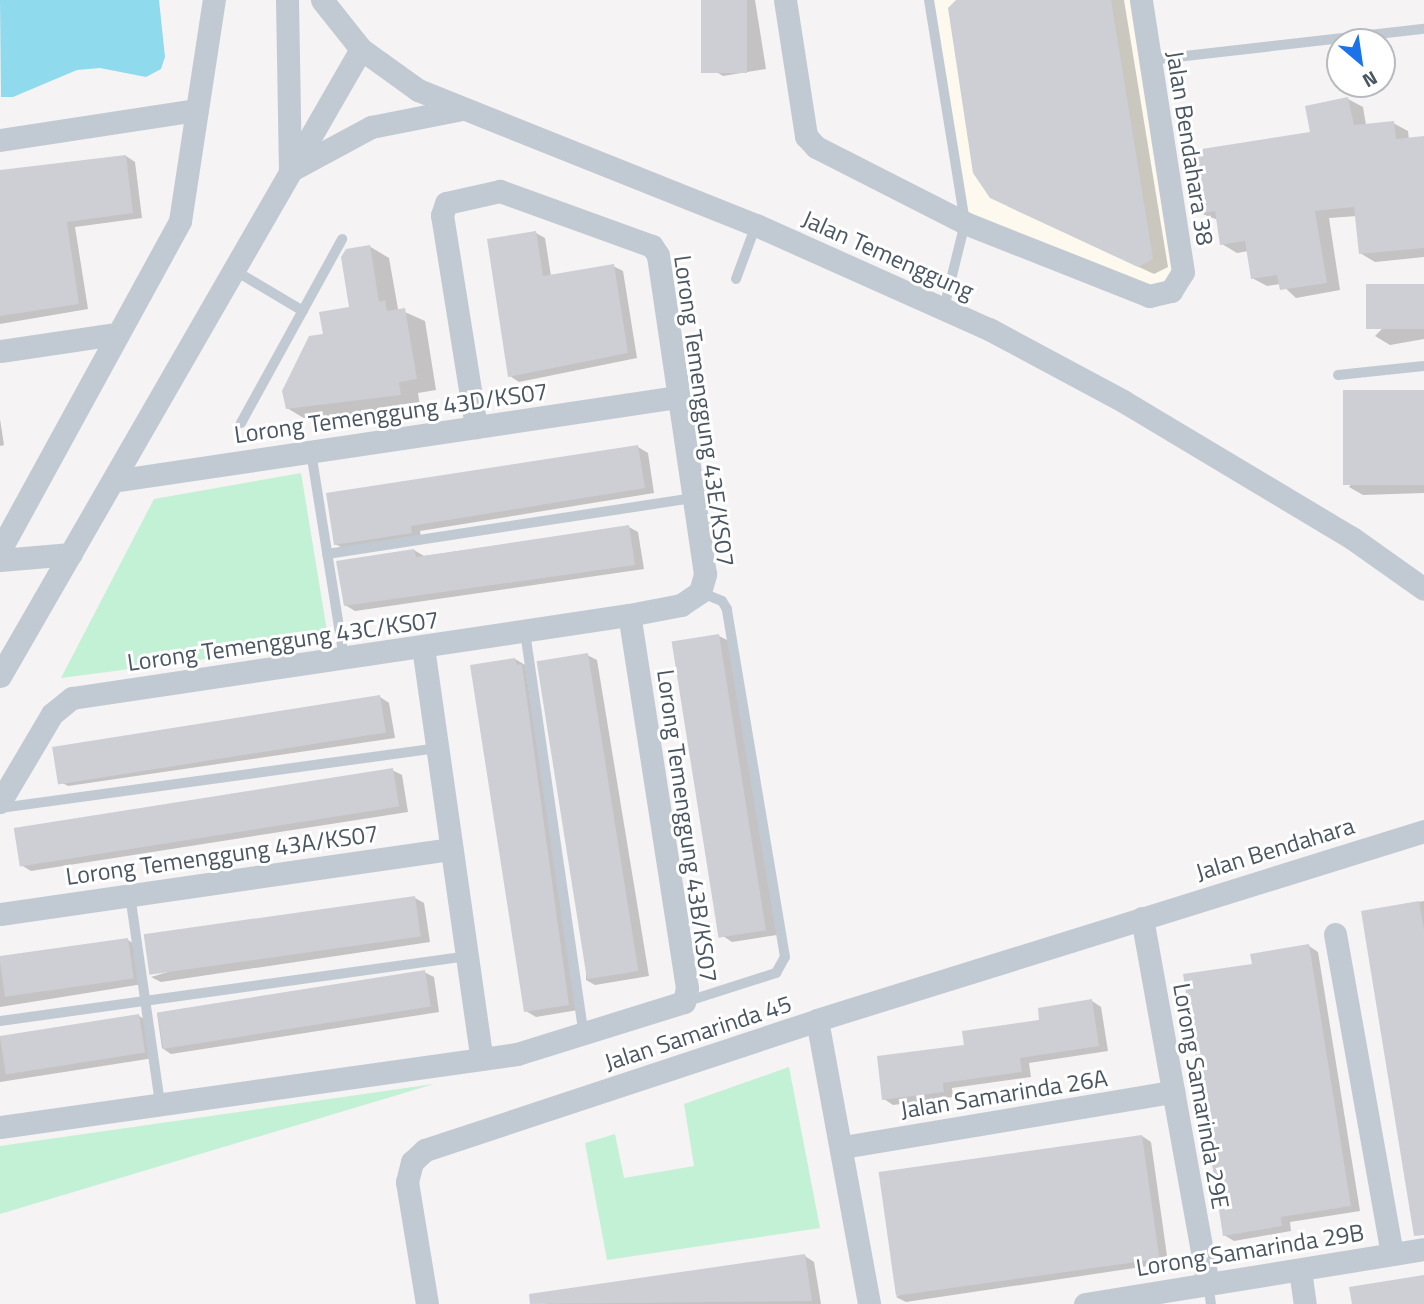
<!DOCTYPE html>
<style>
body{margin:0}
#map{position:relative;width:1424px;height:1304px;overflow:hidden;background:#f5f3f3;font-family:"Titillium Web",sans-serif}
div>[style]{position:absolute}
.commercial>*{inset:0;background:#fdf9ef}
.green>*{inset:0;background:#c3f1d5}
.water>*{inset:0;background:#90daee}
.shadow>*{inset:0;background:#0003}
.building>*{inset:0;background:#cdcfd5;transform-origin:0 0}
.lane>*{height:10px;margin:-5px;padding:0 5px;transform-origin:5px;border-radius:5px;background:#c1cad2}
.street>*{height:23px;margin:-11.5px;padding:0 11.5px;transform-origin:11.5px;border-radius:11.5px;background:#c1cad2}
span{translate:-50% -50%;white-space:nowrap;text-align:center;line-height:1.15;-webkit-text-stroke:6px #fff;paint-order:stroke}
.street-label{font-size:24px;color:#4a5661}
.north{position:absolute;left:1326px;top:28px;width:70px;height:70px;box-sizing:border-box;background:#fff;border:2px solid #b7bbc0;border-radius:50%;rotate:151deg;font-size:19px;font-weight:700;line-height:28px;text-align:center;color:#4a5661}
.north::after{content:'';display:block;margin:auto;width:24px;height:32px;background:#1a73e8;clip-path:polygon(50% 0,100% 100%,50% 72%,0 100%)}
</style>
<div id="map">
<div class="commercial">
<i style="clip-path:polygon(934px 0,1133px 0,1173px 269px,1166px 284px,1151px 287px,969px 216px)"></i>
</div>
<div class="green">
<i style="clip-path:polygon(301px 473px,329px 643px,61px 678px,154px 499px)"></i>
<i style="clip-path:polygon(789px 1067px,820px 1228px,607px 1260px,585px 1143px,615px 1134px,624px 1178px,694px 1166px,684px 1104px)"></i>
<i style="clip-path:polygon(434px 1084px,0 1214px,0 1146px)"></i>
</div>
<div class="water">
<i style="clip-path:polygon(0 0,159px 0,165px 57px,161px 69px,146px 77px,100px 68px,77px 70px,13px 97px,1px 97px)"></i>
</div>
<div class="shadow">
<i style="clip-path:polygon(703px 0,755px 0,766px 69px,723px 76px,713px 70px)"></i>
<i style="clip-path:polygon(959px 0,1124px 0,1168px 267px,1154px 274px,1007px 206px)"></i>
<i style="clip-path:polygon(1348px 99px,1363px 107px,1366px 125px,1393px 123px,1408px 131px,1409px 140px,1424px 138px,1424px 257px,1375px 262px,1360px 253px,1357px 216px,1329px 218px,1340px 290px,1296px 298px,1281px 284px,1267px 286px,1252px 278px,1248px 251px,1237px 253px,1222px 244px,1218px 220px,1200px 213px,1312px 134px)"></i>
<i style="clip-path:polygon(126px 156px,135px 162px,142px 218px,75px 227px,88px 309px,0 324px,0 173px)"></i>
<i style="clip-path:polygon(536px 233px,545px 238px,551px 276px,613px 266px,623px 271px,637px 358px,519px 382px,510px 376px)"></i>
<i style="clip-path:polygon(369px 246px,389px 258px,398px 309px,425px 321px,436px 390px,418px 393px,420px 406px,307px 420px,287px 408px,325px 335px,351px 308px)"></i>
<i style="clip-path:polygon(1424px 286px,1424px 339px,1390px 345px,1375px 336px)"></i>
<i style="clip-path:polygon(1424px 391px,1424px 493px,1363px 495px,1349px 487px)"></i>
<i style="clip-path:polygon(0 419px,4px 445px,0 446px)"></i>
<i style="clip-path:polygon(638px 447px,648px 453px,654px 493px,420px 531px,421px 538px,345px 549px,335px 544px)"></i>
<i style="clip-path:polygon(629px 527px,638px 532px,644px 569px,355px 611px,345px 605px,414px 550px,424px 556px)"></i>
<i style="clip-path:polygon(719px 636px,729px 641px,777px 935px,732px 942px,723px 936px)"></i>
<i style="clip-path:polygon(587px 655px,597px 660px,649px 976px,595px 985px,586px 980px)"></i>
<i style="clip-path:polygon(515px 659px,525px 665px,578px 1010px,536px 1017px,526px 1011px)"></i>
<i style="clip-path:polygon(380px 697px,389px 703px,395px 738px,68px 786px,59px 781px)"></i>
<i style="clip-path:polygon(392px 770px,402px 775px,408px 812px,31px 871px,21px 865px)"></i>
<i style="clip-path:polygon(415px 898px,424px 903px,430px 942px,161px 982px,151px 977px)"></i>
<i style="clip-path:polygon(1424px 901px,1424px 1218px,1363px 912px)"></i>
<i style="clip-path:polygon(128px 940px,137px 946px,143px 984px,0 1007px,0 961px)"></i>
<i style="clip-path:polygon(1309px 946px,1318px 952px,1360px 1211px,1290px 1222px,1291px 1231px,1234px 1241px,1224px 1235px,1254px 965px)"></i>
<i style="clip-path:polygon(424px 972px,434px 977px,439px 1012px,171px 1054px,162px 1048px,157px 1013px)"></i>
<i style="clip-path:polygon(1092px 1001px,1101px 1007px,1108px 1051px,1029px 1063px,1031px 1077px,952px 1088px,953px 1097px,893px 1105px,884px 1099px,966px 1046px)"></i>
<i style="clip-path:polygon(139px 1016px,148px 1021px,154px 1058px,0 1082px,0 1037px)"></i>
<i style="clip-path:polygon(1142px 1136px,1151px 1142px,1168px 1263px,906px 1302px,896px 1297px)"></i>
<i style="clip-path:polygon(805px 1256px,814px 1262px,821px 1304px,546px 1304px,545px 1293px)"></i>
</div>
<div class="building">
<i style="left:701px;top:0;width:46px;height:73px"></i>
<i style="clip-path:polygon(956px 0,1111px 0,1153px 259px,1138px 267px,990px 198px,973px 173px,948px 8px)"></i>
<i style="clip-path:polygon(1348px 97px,1354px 125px,1394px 121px,1396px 139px,1424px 136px,1424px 248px,1359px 254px,1354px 207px,1315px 211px,1327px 283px,1280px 290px,1277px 275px,1251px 279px,1245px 241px,1220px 245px,1215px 211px,1198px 214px,1189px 151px,1310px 132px,1305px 106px)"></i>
<i style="clip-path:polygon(126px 155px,133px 213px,67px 222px,79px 304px,0 316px,0 170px)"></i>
<i style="clip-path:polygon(536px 231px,543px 276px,614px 264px,628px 353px,508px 377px,487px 239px)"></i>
<i style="clip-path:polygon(370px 245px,379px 302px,385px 300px,387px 311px,405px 308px,417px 379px,399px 382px,401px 395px,286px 409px,282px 391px,309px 336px,323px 334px,319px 312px,349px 307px,341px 257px,346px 249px)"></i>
<i style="left:1424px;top:284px;width:45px;height:58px;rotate:90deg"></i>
<i style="left:1424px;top:390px;width:95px;height:81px;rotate:90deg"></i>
<i style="clip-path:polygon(638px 445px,645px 488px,411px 526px,412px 533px,334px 545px,326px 493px)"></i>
<i style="clip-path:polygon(629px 525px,635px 565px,344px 606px,336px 561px,414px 549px,416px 557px)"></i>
<i style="left:719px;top:634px;width:300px;height:48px;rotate:81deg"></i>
<i style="left:588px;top:653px;width:322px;height:52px;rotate:81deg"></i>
<i style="clip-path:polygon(515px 658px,517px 665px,522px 664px,569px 1005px,524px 1012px,470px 665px)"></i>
<i style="left:380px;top:695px;width:38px;height:332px;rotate:81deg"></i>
<i style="left:393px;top:768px;width:39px;height:384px;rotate:81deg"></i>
<i style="left:415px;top:896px;width:41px;height:274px;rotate:82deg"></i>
<i style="clip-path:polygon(1419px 901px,1424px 930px,1424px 1235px,1414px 1236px,1361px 911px)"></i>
<i style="left:128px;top:938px;width:41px;height:130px;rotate:82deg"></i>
<i style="clip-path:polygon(1309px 944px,1351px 1206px,1281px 1217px,1282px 1226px,1223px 1236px,1183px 974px,1252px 964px,1250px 954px)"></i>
<i style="left:425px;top:970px;width:37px;height:271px;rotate:81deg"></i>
<i style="clip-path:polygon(1092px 999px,1099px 1046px,1020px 1058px,1022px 1072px,943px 1083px,944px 1092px,882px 1100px,877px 1056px,964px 1045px,962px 1031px,1039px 1020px,1038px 1008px)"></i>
<i style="left:139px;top:1014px;width:39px;height:141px;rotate:81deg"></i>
<i style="left:1142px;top:1135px;width:125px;height:266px;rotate:82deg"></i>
<i style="clip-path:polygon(805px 1254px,812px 1301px,530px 1304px,529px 1294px)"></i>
<i style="clip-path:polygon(1424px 1275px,1424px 1304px,1352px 1304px,1349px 1287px)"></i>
</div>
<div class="lane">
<i style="left:929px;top:0;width:226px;rotate:80.8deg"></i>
<i style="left:965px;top:223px;width:88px;rotate:103.9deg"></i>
<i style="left:1150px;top:60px;width:276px;rotate:-6.5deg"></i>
<i style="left:234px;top:270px;width:80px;rotate:30.7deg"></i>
<i style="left:736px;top:279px;width:58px;rotate:-69.7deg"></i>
<i style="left:1338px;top:375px;width:86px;rotate:-6deg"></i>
<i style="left:241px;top:423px;width:210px;rotate:-61.2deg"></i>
<i style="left:311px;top:452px;width:209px;rotate:80.9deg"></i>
<i style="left:327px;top:554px;width:371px;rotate:-8.7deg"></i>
<i style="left:525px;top:632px;width:406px;rotate:81.7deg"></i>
<i style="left:0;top:808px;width:441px;rotate:-7.8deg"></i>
<i style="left:130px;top:895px;width:211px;rotate:81.8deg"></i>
<i style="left:685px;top:1002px;width:96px;rotate:-17.7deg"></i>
<i style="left:776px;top:973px;width:18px;rotate:-61deg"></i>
<i style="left:785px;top:957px;width:353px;rotate:-99.5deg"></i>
<i style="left:727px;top:609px;width:9px;rotate:-122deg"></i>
<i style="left:722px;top:601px;width:24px;rotate:-158deg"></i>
<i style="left:0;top:1021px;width:472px;rotate:-7.9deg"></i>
<i style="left:1208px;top:1283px;width:21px;rotate:82deg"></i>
</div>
<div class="street">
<i style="left:287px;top:0;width:168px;rotate:89deg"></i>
<i style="left:322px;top:0;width:63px;rotate:51.5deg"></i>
<i style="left:361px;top:49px;width:70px;rotate:35.7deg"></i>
<i style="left:418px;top:90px;width:364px;rotate:21.8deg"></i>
<i style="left:756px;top:225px;width:255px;rotate:24.1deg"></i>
<i style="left:989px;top:329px;width:152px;rotate:28.2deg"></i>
<i style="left:1123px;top:401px;width:267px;rotate:30.9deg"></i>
<i style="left:1352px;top:538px;width:88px;rotate:35.3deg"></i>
<i style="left:785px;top:0;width:138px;rotate:81.2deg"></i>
<i style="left:806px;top:136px;width:15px;rotate:48deg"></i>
<i style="left:816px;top:147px;width:167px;rotate:27deg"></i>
<i style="left:965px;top:223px;width:198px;rotate:21.6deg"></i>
<i style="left:1149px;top:296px;width:23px;rotate:-13deg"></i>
<i style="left:1171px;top:291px;width:22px;rotate:-58deg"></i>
<i style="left:1183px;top:272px;width:275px;rotate:-98.8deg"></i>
<i style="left:0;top:140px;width:199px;rotate:-8.7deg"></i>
<i style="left:293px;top:169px;width:89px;rotate:-28.3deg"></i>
<i style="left:371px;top:127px;width:93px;rotate:-11.2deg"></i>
<i style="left:0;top:351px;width:116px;rotate:-8.4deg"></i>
<i style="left:113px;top:481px;width:571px;rotate:-8.46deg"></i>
<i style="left:0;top:550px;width:375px;rotate:-61.3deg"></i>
<i style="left:180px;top:221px;width:224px;rotate:-81.3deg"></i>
<i style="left:0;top:560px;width:71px;rotate:-4.8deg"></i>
<i style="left:423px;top:647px;width:416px;rotate:81.9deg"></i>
<i style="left:0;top:676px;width:723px;rotate:-60.07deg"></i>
<i style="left:0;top:802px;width:102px;rotate:-59.4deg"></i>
<i style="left:52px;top:714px;width:26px;rotate:-39deg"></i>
<i style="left:72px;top:698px;width:563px;rotate:-8.48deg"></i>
<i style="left:629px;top:615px;width:53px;rotate:-10.9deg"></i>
<i style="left:681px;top:605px;width:23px;rotate:-34deg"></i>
<i style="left:700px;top:592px;width:19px;rotate:-74deg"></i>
<i style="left:705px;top:574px;width:322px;rotate:-98.4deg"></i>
<i style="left:658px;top:255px;width:11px;rotate:-124deg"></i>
<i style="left:652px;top:246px;width:162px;rotate:-160.1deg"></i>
<i style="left:500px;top:191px;width:55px;rotate:167.5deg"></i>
<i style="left:446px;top:203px;width:13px;rotate:108deg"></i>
<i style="left:442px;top:215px;width:215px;rotate:80.9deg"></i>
<i style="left:0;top:914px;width:456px;rotate:-8.2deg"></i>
<i style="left:1142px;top:918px;width:371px;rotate:79.8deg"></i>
<i style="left:1335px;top:934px;width:325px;rotate:79.9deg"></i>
<i style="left:817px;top:1020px;width:289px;rotate:79.6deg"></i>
<i style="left:0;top:1127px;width:522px;rotate:-8.04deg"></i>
<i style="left:517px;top:1054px;width:175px;rotate:-17.3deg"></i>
<i style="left:684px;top:1002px;width:14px;rotate:-78deg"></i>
<i style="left:687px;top:988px;width:377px;rotate:-98.8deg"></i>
<i style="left:843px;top:1147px;width:335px;rotate:-9.5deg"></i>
<i style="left:1300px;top:1270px;width:34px;rotate:82deg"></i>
<i style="left:427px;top:1304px;width:124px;rotate:-99.3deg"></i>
<i style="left:407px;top:1182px;width:21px;rotate:-76deg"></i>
<i style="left:412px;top:1162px;width:18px;rotate:-43deg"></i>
<i style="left:425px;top:1150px;width:413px;rotate:-18.3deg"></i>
<i style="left:817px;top:1020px;width:636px;rotate:-17.29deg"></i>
<i style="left:1085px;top:1304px;width:343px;rotate:-9.2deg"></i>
</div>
<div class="street-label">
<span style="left:1190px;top:148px;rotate:81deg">Jalan Bendahara 38</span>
<span style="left:888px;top:255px;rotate:24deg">Jalan Temenggung</span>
<span style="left:704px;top:411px;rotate:82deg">Lorong Temenggung 43E/KS07</span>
<span style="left:391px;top:413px;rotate:-8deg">Lorong Temenggung 43D/KS07</span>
<span style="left:283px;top:641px;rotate:-8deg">Lorong Temenggung 43C/KS07</span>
<span style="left:687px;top:826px;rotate:82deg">Lorong Temenggung 43B/KS07</span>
<span style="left:1275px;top:849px;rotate:-17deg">Jalan Bendahara</span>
<span style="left:222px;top:855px;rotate:-8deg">Lorong Temenggung 43A/KS07</span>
<span style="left:698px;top:1033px;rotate:-18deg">Jalan Samarinda 45</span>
<span style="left:1004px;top:1094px;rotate:-9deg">Jalan Samarinda 26A</span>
<span style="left:1201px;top:1096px;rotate:80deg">Lorong Samarinda 29E</span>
<span style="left:1250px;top:1250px;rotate:-9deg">Lorong Samarinda 29B</span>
</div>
<div class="north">N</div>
</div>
